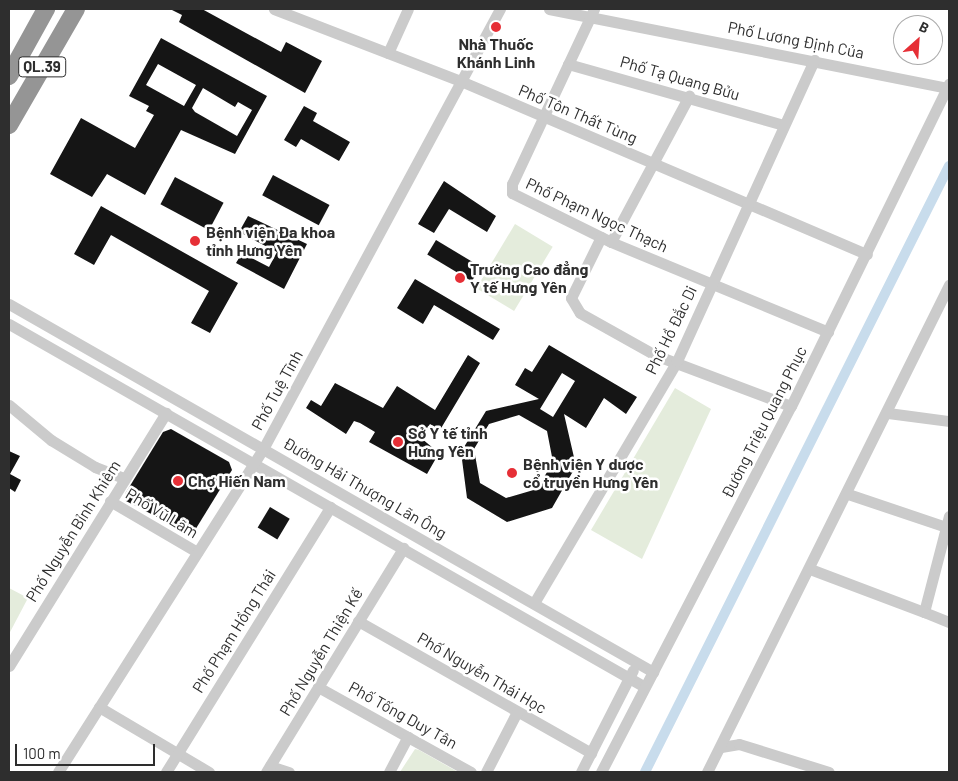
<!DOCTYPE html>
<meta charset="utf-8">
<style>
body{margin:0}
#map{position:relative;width:958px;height:781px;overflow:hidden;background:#fff;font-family:Barlow,sans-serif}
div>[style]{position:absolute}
.green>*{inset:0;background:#e4ecdc;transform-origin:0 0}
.canal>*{height:10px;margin:-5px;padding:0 5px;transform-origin:5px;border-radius:5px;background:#c8dcec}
.building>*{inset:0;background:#151515;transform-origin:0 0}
.minor>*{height:11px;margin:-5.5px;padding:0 5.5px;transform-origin:5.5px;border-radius:5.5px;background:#cbcbcb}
.highway>*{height:18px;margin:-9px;padding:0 9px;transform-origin:9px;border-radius:9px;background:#959595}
.dots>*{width:14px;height:14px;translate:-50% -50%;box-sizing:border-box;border:2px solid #fff;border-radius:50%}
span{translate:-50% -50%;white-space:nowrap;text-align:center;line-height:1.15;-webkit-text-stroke:5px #fff;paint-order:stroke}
.shield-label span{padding:1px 4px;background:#fff;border:1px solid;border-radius:4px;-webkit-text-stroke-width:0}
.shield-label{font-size:15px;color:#2e2e2e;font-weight:700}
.street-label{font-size:16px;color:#2e2e2e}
.poi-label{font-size:16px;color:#2e2e2e;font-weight:700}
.left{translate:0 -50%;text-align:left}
.frame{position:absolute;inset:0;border:10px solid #2e2e2e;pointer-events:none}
.north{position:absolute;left:893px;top:15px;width:50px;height:50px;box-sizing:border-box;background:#fff;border:1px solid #ababab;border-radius:50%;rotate:26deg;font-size:14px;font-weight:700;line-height:20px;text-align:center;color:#2e2e2e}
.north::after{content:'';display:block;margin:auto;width:18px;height:22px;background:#e62f36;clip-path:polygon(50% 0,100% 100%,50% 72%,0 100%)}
.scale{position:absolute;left:15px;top:744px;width:140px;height:22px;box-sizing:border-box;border:2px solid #2e2e2e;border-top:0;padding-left:6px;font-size:15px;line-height:18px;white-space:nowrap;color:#2e2e2e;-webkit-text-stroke:4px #fff;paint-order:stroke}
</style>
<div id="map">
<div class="green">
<i style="left:515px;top:224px;width:44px;height:75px;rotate:31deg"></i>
<i style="clip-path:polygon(675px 388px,711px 409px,642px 559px,591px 530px)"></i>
<i style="clip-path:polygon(9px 588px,28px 598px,9px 634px)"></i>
<i style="clip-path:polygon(415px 749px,419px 750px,458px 772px,400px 772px)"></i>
</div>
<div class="canal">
<i style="left:645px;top:772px;width:678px;rotate:-63.36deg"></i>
</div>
<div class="building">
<i style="clip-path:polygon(170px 9px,202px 9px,281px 52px,286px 42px,322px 61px,305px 93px,179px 22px,182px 15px)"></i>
<i style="clip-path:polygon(evenodd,161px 38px,267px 96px,235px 154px,181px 130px,145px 195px,107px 174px,92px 197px,50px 174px,81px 118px,135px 148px,154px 115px,146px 111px,149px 106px,129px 96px,161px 38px,158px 64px,196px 85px,184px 106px,146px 85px,158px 64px,161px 38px,203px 88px,235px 107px,238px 102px,252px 110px,237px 136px,195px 112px,192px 108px,203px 88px)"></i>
<i style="clip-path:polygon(304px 106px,317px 113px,313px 121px,350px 142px,339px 161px,301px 139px,296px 147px,284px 140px)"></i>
<i style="left:273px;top:175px;width:64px;height:23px;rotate:28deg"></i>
<i style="left:175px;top:177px;width:55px;height:31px;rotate:28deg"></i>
<i style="clip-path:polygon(444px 181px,496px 216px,487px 232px,449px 209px,434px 233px,418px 224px)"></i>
<i style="clip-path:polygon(101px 206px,238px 283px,210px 333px,191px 323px,209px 291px,111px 235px,94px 265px,74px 254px)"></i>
<i style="clip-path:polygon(248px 216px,307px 244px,284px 289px,236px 263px,242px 253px,269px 267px,277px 252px,239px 232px)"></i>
<i style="left:436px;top:240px;width:52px;height:17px;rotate:31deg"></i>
<i style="clip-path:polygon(415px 279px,500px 329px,493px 340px,434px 305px,423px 324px,397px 308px)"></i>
<i style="clip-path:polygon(evenodd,549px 345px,637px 397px,626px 414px,604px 398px,586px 428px,564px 414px,576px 466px,552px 508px,507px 522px,467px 498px,461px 452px,486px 411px,539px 399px,515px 385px,525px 368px,532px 372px,549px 345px,562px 373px,575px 381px,553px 417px,540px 409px,562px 373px,549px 345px,519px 415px,547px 431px,553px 462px,537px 489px,506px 498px,480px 483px,474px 449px,489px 424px,519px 415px)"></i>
<i style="clip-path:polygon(468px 355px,480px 363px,440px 430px,430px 424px,421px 438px,439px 453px,427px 474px,369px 442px,375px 432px,360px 423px,354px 421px,346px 434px,306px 408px,311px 400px,321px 406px,335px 383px,383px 408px,397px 386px,435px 410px)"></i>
<i style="clip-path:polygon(171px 429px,229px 462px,232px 470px,192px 535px,126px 501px,125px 494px,163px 432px)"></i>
<i style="clip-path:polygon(9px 451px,20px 456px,10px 474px,21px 480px,15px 492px,9px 488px)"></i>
<i style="left:270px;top:507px;width:23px;height:24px;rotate:31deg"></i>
</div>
<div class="minor">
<i style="left:274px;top:9px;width:203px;rotate:21.1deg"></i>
<i style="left:463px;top:82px;width:439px;rotate:23.1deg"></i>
<i style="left:549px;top:9px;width:407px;rotate:11.2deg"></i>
<i style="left:594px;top:9px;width:193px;rotate:115.1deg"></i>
<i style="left:512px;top:184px;width:9px;rotate:90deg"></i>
<i style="left:512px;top:193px;width:110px;rotate:26.3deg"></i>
<i style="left:611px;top:242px;width:235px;rotate:22.5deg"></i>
<i style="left:388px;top:53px;width:48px;rotate:-65.6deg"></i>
<i style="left:568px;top:64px;width:223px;rotate:15.8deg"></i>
<i style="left:601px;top:237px;width:68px;rotate:116.2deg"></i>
<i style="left:571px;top:298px;width:17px;rotate:59deg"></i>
<i style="left:580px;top:313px;width:86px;rotate:29.2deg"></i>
<i style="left:655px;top:355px;width:145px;rotate:20.6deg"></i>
<i style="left:611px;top:242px;width:166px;rotate:-61.9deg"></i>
<i style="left:9px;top:304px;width:742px;rotate:29.74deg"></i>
<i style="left:9px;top:324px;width:732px;rotate:29.72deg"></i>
<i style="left:9px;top:405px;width:55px;rotate:39.8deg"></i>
<i style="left:51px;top:440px;width:52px;rotate:31.5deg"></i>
<i style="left:95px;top:467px;width:31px;rotate:21deg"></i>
<i style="left:888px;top:413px;width:62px;rotate:7.5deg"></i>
<i style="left:848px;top:494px;width:107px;rotate:18.6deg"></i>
<i style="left:110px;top:501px;width:101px;rotate:30.4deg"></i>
<i style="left:949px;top:516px;width:99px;rotate:104.6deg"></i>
<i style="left:924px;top:612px;width:27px;rotate:22deg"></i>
<i style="left:810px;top:569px;width:122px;rotate:20.7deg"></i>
<i style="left:534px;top:603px;width:281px;rotate:-59.4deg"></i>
<i style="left:677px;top:361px;width:331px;rotate:-65.5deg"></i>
<i style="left:358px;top:621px;width:268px;rotate:29.5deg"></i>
<i style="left:9px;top:666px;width:298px;rotate:-58.2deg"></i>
<i style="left:318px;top:687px;width:175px;rotate:29.1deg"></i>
<i style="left:99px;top:707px;width:128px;rotate:30.6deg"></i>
<i style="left:721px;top:747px;width:18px;rotate:-9deg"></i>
<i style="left:739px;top:744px;width:94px;rotate:17.3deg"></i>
<i style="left:270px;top:766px;width:20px;rotate:18deg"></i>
<i style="left:58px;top:772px;width:383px;rotate:-57.6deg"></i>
<i style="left:263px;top:449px;width:500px;rotate:-61.7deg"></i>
<i style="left:166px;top:772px;width:312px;rotate:-58.2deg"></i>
<i style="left:266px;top:772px;width:263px;rotate:-58.5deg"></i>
<i style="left:389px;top:772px;width:40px;rotate:-62deg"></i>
<i style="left:486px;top:772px;width:68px;rotate:-62.7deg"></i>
<i style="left:581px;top:772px;width:114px;rotate:-63deg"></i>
<i style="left:601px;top:772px;width:412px;rotate:-62.6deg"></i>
<i style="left:791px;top:406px;width:359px;rotate:-63.9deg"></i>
<i style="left:707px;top:772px;width:544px;rotate:-63.58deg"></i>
</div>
<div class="highway">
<i style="left:9px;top:76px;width:77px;rotate:-61.1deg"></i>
<i style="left:9px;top:125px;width:134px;rotate:-60deg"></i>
</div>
<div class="dots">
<i style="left:496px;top:27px;background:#e62f36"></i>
<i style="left:195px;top:241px;background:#e62f36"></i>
<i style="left:460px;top:278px;background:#e62f36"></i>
<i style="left:398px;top:442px;background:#e62f36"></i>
<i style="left:512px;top:473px;background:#e62f36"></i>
<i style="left:178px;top:481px;background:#e62f36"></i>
</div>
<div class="shield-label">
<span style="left:42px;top:67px">QL.39</span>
</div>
<div class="street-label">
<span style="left:796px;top:40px;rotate:11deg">Phố Lương Định Của</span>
<span style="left:680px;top:78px;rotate:16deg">Phố Tạ Quang Bửu</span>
<span style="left:578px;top:114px;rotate:23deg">Phố Tôn Thất Tùng</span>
<span style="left:597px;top:215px;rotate:25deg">Phố Phạm Ngọc Thạch</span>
<span style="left:671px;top:330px;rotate:-64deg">Phố Hồ Đắc Di</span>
<span style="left:277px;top:390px;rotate:-61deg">Phố Tuệ Tĩnh</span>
<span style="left:764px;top:422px;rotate:-63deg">Đường Triệu Quang Phục</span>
<span style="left:365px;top:488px;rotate:30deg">Đường Hải Thượng Lãn Ông</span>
<span style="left:162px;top:513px;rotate:31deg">Phố Vũ Lãm</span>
<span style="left:73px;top:531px;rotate:-58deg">Phố Nguyễn Bỉnh Khiêm</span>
<span style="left:234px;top:631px;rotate:-58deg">Phố Phạm Hồng Thái</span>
<span style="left:321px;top:652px;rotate:-59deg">Phố Nguyễn Thiện Kế</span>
<span style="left:482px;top:673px;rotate:30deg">Phố Nguyễn Thái Học</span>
<span style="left:403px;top:715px;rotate:29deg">Phố Tống Duy Tân</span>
</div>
<div class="poi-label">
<span style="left:496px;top:53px">Nhà Thuốc<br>Khánh Linh</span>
<span class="left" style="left:206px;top:241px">Bệnh viện Đa khoa<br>tỉnh Hưng Yên</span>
<span class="left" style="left:470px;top:278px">Trường Cao đẳng<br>Y tế Hưng Yên</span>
<span class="left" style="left:408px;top:442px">Sở Y tế tỉnh<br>Hưng Yên</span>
<span class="left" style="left:523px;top:473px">Bệnh viện Y dược<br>cổ truyền Hưng Yên</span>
<span class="left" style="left:188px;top:481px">Chợ Hiến Nam</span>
</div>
<div class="frame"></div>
<div class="north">B</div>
<div class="scale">100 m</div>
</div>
